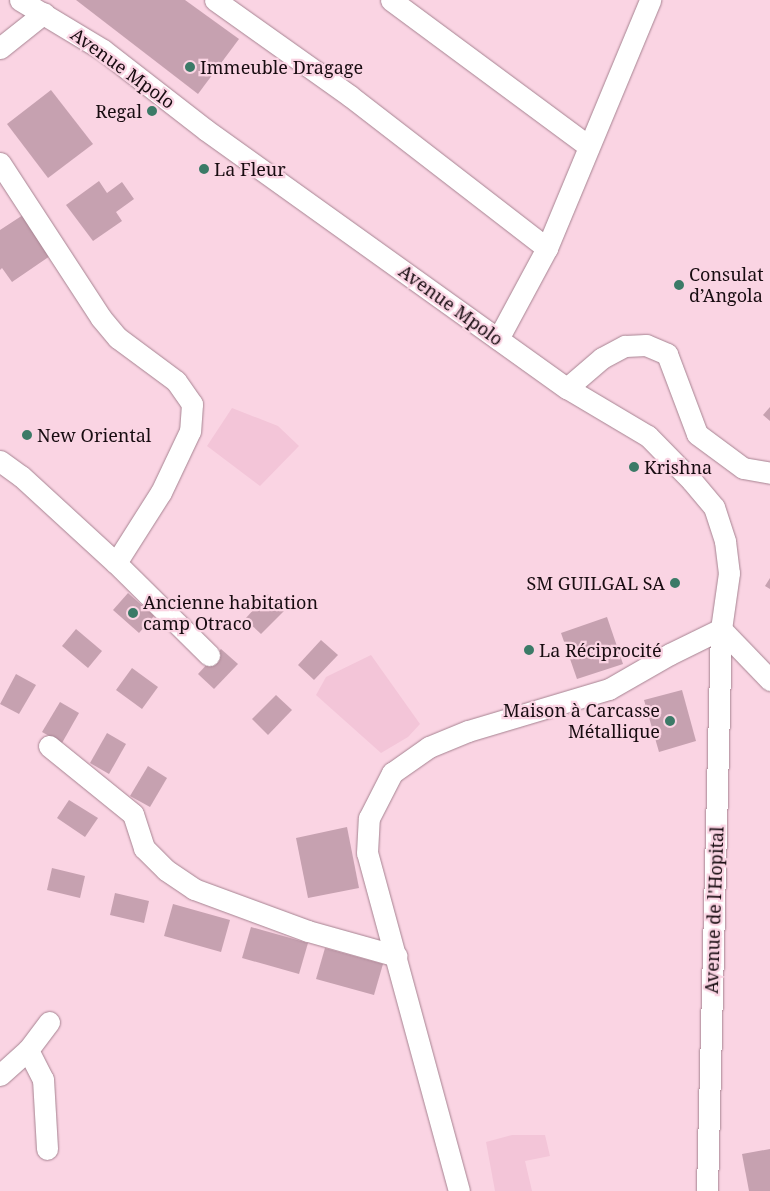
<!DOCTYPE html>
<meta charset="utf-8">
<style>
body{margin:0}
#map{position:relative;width:770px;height:1191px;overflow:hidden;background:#fad4e3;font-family:"Noto Serif",serif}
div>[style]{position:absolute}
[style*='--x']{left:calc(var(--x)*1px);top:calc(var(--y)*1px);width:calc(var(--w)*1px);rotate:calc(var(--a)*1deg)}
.built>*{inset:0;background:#f3c5d8}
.building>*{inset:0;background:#c6a1b0}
.roads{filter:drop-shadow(0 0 1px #a68391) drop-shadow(0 0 1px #a68391)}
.street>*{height:21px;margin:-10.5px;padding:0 10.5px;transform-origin:10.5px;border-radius:10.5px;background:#fff}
.dots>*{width:14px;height:14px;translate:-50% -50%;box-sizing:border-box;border:2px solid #fad4e3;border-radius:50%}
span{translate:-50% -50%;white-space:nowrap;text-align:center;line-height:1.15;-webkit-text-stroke:4.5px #fad4e3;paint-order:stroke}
.poi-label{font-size:18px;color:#180c11}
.left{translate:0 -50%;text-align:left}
.right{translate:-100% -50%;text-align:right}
.street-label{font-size:18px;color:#180c11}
</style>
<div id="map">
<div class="built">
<div style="clip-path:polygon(232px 408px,278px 426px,299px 446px,260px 486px,207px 446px)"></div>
<div style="clip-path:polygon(371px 655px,420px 724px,408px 737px,381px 753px,316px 695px,326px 677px)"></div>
<div style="clip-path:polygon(512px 1135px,545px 1135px,550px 1156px,525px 1161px,532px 1191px,495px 1191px,486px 1142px)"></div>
</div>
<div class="building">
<div style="clip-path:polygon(76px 0,185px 0,239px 39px,198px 94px)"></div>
<div style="clip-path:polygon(51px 90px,93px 144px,48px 178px,7px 124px)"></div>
<div style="clip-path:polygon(99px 181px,107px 193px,122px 182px,134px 199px,116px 212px,122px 221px,93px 241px,66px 205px)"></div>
<div style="clip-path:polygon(23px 215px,50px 256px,12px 282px,2px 268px,0 270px,0 230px)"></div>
<div style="clip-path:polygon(770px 407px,770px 421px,763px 415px)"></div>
<div style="clip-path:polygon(770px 578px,770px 589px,765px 586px)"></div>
<div style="clip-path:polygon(128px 593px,154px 616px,139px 633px,113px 610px)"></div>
<div style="clip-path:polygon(268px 594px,285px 610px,261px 634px,245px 619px)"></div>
<div style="clip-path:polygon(607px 617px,623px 664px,577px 679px,561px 633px)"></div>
<div style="clip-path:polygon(76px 629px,102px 651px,88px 668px,62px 646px)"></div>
<div style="clip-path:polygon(321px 640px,338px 655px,314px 680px,298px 665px)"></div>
<div style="clip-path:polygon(221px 649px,238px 664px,214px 689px,198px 674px)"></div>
<div style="clip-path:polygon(132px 668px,158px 687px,142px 709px,116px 690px)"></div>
<div style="clip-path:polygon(16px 674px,36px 685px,19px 714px,0 704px)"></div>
<div style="clip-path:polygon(682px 690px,696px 741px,659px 752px,644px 700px)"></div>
<div style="clip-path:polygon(276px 695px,292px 710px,268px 735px,252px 719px)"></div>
<div style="clip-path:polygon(60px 702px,79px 713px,62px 743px,42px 732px)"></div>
<div style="clip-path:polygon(107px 733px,126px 744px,109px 774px,90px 763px)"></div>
<div style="clip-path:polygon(148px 766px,167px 778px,150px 807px,130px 796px)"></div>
<div style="clip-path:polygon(69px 800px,98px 818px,85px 837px,57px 818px)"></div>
<div style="clip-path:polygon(347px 827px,359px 888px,308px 898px,296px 838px)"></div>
<div style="clip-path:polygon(52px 868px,85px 876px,80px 898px,47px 890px)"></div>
<div style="clip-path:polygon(115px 893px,149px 901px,144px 923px,110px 915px)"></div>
<div style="clip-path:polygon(173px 904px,230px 920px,221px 952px,164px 936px)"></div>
<div style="clip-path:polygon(251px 927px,308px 943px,299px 974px,242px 958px)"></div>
<div style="clip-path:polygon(325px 948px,383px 964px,374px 995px,316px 979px)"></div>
<div style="clip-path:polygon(770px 1149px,770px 1191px,749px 1191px,742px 1154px)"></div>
</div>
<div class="roads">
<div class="street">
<div style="--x:20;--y:0;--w:97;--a:31.1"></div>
<div style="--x:103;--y:50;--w:130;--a:37.8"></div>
<div style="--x:206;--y:130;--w:444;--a:35.6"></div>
<div style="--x:567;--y:388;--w:94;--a:30.7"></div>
<div style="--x:648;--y:436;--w:63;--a:45.6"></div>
<div style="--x:692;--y:481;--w:34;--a:50"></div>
<div style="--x:714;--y:507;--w:36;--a:72"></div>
<div style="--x:725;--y:541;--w:32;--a:83"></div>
<div style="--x:729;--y:573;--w:57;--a:98.1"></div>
<div style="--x:721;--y:629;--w:71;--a:46.1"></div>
<div style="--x:215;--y:0;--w:166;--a:35.4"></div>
<div style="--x:350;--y:96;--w:249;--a:37.7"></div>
<div style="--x:391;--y:0;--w:245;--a:36.5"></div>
<div style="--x:0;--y:48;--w:56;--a:-38.5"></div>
<div style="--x:0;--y:163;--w:185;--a:56.9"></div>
<div style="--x:101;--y:318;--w:26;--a:50"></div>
<div style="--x:118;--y:338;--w:72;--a:36.6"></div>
<div style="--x:176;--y:381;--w:28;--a:55"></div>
<div style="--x:192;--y:404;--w:27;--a:94"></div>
<div style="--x:190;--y:431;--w:68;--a:115.4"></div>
<div style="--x:161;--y:492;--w:84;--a:122.4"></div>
<div style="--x:498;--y:339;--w:103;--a:-61.7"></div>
<div style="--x:547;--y:248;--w:269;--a:-67.4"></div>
<div style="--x:567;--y:388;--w:46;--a:-40.6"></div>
<div style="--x:602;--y:358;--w:26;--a:-28"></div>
<div style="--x:625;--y:346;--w:21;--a:-3"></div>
<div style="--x:646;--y:345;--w:23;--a:23"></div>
<div style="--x:667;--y:354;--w:85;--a:69.4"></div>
<div style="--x:697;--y:434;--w:57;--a:36.5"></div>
<div style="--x:743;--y:468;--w:27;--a:10"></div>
<div style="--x:0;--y:461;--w:26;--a:36"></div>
<div style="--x:21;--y:476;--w:129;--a:42.5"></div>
<div style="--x:116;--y:563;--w:131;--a:44.7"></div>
<div style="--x:49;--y:746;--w:108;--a:39"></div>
<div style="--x:133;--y:814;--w:36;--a:72"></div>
<div style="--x:144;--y:848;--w:31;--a:45"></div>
<div style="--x:166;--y:870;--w:34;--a:34"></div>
<div style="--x:194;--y:889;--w:121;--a:20.2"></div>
<div style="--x:308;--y:931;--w:92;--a:15.7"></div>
<div style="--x:28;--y:1050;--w:33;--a:63"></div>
<div style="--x:43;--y:1079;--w:70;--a:86.7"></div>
<div style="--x:0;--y:1075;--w:38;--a:-42"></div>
<div style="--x:28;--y:1050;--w:35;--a:-53"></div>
<div style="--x:459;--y:1191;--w:350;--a:-105.2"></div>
<div style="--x:367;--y:853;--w:35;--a:-87"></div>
<div style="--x:369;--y:818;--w:51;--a:-62.9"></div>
<div style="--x:392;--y:773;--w:45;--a:-35.1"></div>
<div style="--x:429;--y:747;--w:42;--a:-22.3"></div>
<div style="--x:468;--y:731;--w:147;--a:-16.6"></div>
<div style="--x:609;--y:689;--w:70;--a:-29.8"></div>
<div style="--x:670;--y:654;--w:57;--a:-26.1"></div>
<div style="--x:721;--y:629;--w:562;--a:91.43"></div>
</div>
</div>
<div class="dots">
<div style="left:190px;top:67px;background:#3b7a67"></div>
<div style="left:152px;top:111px;background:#3b7a67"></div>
<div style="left:204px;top:169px;background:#3b7a67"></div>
<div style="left:679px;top:285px;background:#3b7a67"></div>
<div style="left:27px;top:435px;background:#3b7a67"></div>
<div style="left:634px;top:467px;background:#3b7a67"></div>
<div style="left:675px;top:583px;background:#3b7a67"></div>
<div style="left:133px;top:613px;background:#3b7a67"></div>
<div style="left:529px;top:650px;background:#3b7a67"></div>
<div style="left:670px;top:721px;background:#3b7a67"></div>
</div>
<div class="poi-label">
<span class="left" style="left:200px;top:67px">Immeuble Dragage</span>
<span class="right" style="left:142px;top:111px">Regal</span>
<span class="left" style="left:214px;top:169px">La Fleur</span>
<span class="left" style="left:689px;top:285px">Consulat<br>d’Angola</span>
<span class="left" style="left:37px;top:435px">New Oriental</span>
<span class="left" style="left:644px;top:467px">Krishna</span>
<span class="right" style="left:665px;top:583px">SM GUILGAL SA</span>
<span class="left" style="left:143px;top:613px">Ancienne habitation<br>camp Otraco</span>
<span class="left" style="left:539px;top:650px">La Réciprocité</span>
<span class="right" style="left:660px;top:721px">Maison à Carcasse<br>Métallique</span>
</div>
<div class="street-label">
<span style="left:123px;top:68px;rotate:36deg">Avenue Mpolo</span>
<span style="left:451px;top:305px;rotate:36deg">Avenue Mpolo</span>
<span style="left:714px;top:910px;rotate:-88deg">Avenue de l'Hopital</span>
</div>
</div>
